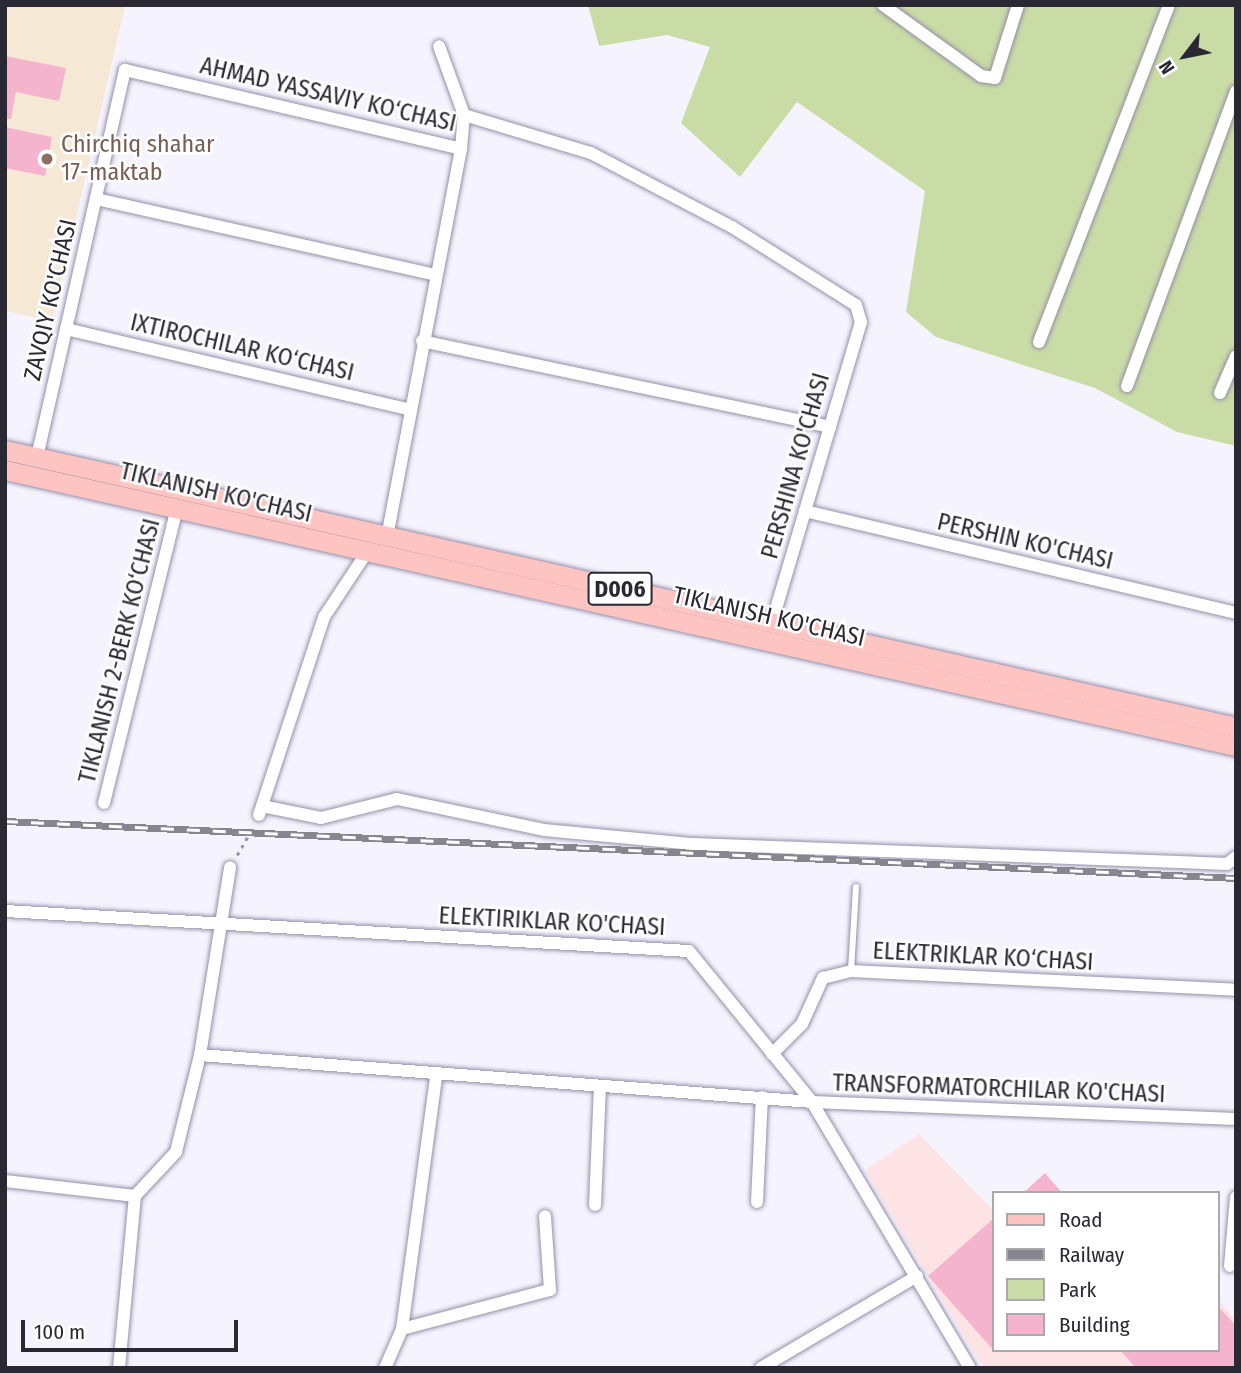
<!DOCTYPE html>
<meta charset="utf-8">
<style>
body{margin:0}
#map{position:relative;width:1241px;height:1373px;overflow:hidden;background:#f5f3fe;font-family:"Fira Sans Condensed",sans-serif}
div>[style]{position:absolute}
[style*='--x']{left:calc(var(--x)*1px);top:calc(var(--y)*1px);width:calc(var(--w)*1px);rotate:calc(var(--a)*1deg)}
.industrial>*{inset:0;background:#fee3e4}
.education>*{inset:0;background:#f5e9d5}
.green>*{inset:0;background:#cadca6}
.building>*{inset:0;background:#f5b4cd}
.path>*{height:2.5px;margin-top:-1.25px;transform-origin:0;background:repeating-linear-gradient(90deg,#9896a1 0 3.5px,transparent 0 8.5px)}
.roads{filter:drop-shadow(0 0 2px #968fa8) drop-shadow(0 0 2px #968fa8)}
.lane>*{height:6px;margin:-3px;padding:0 3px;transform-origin:3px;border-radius:3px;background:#fff}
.street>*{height:12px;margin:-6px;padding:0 6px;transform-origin:6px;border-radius:6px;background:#fff}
.primary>*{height:19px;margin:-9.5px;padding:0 9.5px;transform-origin:9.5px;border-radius:9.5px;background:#fdc4c1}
.rail>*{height:7px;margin-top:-3.5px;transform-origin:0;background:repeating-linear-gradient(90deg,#fff 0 13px,#878590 0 26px);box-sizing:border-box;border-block:2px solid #878590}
.dots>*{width:19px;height:19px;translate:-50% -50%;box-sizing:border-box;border:4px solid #fff;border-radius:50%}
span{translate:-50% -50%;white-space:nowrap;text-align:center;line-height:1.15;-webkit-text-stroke:5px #fff;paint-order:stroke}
.shield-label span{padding:2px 5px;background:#fff;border:2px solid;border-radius:5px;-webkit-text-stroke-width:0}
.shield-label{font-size:23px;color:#2a2832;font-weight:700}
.street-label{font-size:24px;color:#2a2832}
.education-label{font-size:24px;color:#785e54}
.left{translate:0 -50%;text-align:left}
.frame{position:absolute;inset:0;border:7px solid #2a2832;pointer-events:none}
.legend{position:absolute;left:992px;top:1191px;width:228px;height:161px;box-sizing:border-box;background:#fff;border:2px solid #aaa9ad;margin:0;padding:9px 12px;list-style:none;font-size:21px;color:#2a2832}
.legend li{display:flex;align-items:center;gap:14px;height:35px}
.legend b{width:35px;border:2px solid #aaa9ad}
.north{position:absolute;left:1150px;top:21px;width:70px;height:70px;-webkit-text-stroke:5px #fff;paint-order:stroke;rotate:238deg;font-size:19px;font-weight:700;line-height:28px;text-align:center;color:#2a2832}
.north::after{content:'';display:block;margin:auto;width:24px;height:32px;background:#2a2832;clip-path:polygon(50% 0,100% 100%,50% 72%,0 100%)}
.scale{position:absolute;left:21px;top:1320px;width:217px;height:32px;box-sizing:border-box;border:4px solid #2a2832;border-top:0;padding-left:9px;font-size:21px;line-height:24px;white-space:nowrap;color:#2a2832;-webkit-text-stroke:5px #fff;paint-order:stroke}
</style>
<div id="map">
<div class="industrial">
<div style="clip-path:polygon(919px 1134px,994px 1211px,994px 1350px,1218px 1350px,1218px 1300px,1236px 1320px,1236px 1368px,983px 1368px,865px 1170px)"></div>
</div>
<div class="education">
<div style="clip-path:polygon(5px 5px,125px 6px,52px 321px,5px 311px)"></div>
</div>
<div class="green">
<div style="clip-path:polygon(588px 5px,1236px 5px,1236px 446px,1177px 432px,1095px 388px,936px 337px,906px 312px,925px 191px,797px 102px,740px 177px,681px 123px,710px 47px,667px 35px,599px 46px)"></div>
</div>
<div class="building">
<div style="clip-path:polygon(5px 56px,66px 68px,59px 101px,16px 92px,11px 119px,5px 119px)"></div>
<div style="clip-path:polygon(5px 127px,52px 137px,45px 176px,5px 168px)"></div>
<div style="clip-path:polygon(1045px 1173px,1062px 1193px,1023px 1193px)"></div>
<div style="clip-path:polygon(994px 1218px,994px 1351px,928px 1276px)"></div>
<div style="clip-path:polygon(1218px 1306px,1236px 1326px,1236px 1368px,1136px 1368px,1120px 1350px,1218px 1350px)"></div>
</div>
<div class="path">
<div style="--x:237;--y:855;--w:32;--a:-60"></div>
</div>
<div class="roads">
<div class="lane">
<div style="--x:851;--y:971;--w:84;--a:-86.6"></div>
</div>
<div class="street">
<div style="--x:883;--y:5;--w:121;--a:35.9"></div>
<div style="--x:981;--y:76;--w:14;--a:8"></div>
<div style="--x:995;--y:78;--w:77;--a:-72.5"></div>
<div style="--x:464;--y:115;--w:133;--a:16.7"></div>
<div style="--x:591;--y:153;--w:159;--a:27.7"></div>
<div style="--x:732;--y:227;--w:146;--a:32.2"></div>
<div style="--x:856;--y:305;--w:18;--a:74"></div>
<div style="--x:861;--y:322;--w:314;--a:106.5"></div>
<div style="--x:96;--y:199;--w:347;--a:12.6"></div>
<div style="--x:66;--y:329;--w:351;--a:13.2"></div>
<div style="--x:422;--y:341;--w:417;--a:11.9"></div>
<div style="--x:1039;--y:342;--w:361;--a:-68.9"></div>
<div style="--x:1127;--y:386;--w:314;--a:-69.7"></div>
<div style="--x:1220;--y:393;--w:40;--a:-66.6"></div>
<div style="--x:37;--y:457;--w:397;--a:-77.2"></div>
<div style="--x:125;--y:70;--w:345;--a:13.2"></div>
<div style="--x:805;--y:511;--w:443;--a:13.3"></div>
<div style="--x:387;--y:537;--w:395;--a:-79.2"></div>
<div style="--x:461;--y:149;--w:34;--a:-85"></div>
<div style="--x:464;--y:115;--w:73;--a:-109.9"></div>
<div style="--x:104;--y:803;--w:303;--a:-76.1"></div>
<div style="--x:262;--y:806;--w:60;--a:11.5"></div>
<div style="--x:321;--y:818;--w:78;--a:-14"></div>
<div style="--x:397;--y:799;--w:150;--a:11.9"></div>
<div style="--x:544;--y:830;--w:150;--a:5.4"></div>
<div style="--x:693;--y:844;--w:534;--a:2.14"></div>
<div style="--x:1227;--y:864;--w:11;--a:-38"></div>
<div style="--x:259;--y:815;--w:208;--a:-71.8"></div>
<div style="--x:324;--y:617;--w:78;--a:-56.5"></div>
<div style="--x:5;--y:911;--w:685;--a:3.35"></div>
<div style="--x:689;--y:951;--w:195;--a:50.8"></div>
<div style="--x:812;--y:1102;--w:309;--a:59.3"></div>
<div style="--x:772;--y:1054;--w:42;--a:-45"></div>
<div style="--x:802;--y:1024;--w:51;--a:-65.5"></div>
<div style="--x:823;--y:978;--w:29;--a:-14"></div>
<div style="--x:851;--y:971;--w:385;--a:2.8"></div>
<div style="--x:200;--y:1055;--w:614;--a:4.39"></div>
<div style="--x:812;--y:1102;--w:424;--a:2.3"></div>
<div style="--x:5;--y:1181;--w:131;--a:6.6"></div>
<div style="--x:135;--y:1196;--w:60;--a:-47"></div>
<div style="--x:176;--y:1152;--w:100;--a:-76.1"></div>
<div style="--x:200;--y:1055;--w:190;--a:-80.9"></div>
<div style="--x:757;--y:1202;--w:105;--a:-87.3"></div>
<div style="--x:595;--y:1205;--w:117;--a:-87.6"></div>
<div style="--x:1230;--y:1266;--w:69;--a:-85"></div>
<div style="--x:402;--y:1329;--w:153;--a:-14.8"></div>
<div style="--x:550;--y:1290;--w:74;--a:-93.9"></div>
<div style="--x:119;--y:1368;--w:173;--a:-84.7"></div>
<div style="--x:385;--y:1368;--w:43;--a:-66.4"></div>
<div style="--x:402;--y:1329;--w:253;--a:-82.3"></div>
<div style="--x:761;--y:1368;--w:181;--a:-30.5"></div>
</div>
<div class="primary">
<div style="--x:5;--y:450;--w:1262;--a:12.68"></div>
<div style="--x:5;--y:470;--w:1262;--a:12.64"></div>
</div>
</div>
<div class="rail">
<div style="--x:5;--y:821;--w:1232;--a:2.65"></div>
</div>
<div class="dots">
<div style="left:47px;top:159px;background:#8d6e63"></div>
</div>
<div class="shield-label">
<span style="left:620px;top:589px">D006</span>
</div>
<div class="street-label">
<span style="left:328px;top:95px;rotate:13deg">AHMAD YASSAVIY KO‘CHASI</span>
<span style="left:51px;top:300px;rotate:-77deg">ZAVQIY KO'CHASI</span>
<span style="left:242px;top:348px;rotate:13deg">IXTIROCHILAR KO‘CHASI</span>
<span style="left:796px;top:466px;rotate:-74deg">PERSHINA KO'CHASI</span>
<span style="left:216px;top:493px;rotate:13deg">TIKLANISH KO'CHASI</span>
<span style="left:1025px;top:542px;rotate:13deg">PERSHIN KO'CHASI</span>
<span style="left:769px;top:617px;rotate:13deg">TIKLANISH KO'CHASI</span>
<span style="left:120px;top:651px;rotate:-76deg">TIKLANISH 2-BERK KO‘CHASI</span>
<span style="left:552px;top:922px;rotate:3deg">ELEKTIRIKLAR KO'CHASI</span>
<span style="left:983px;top:957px;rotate:3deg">ELEKTRIKLAR KO‘CHASI</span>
<span style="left:999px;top:1089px;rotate:2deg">TRANSFORMATORCHILAR KO'CHASI</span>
</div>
<div class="education-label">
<span class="left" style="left:61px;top:159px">Chirchiq shahar<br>17-maktab</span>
</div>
<div class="frame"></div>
<ul class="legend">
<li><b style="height:9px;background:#fdc4c1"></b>Road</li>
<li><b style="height:9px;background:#878590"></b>Railway</li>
<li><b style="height:19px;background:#cadca6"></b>Park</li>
<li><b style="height:19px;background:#f5b4cd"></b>Building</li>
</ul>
<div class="north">N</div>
<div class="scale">100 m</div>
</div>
